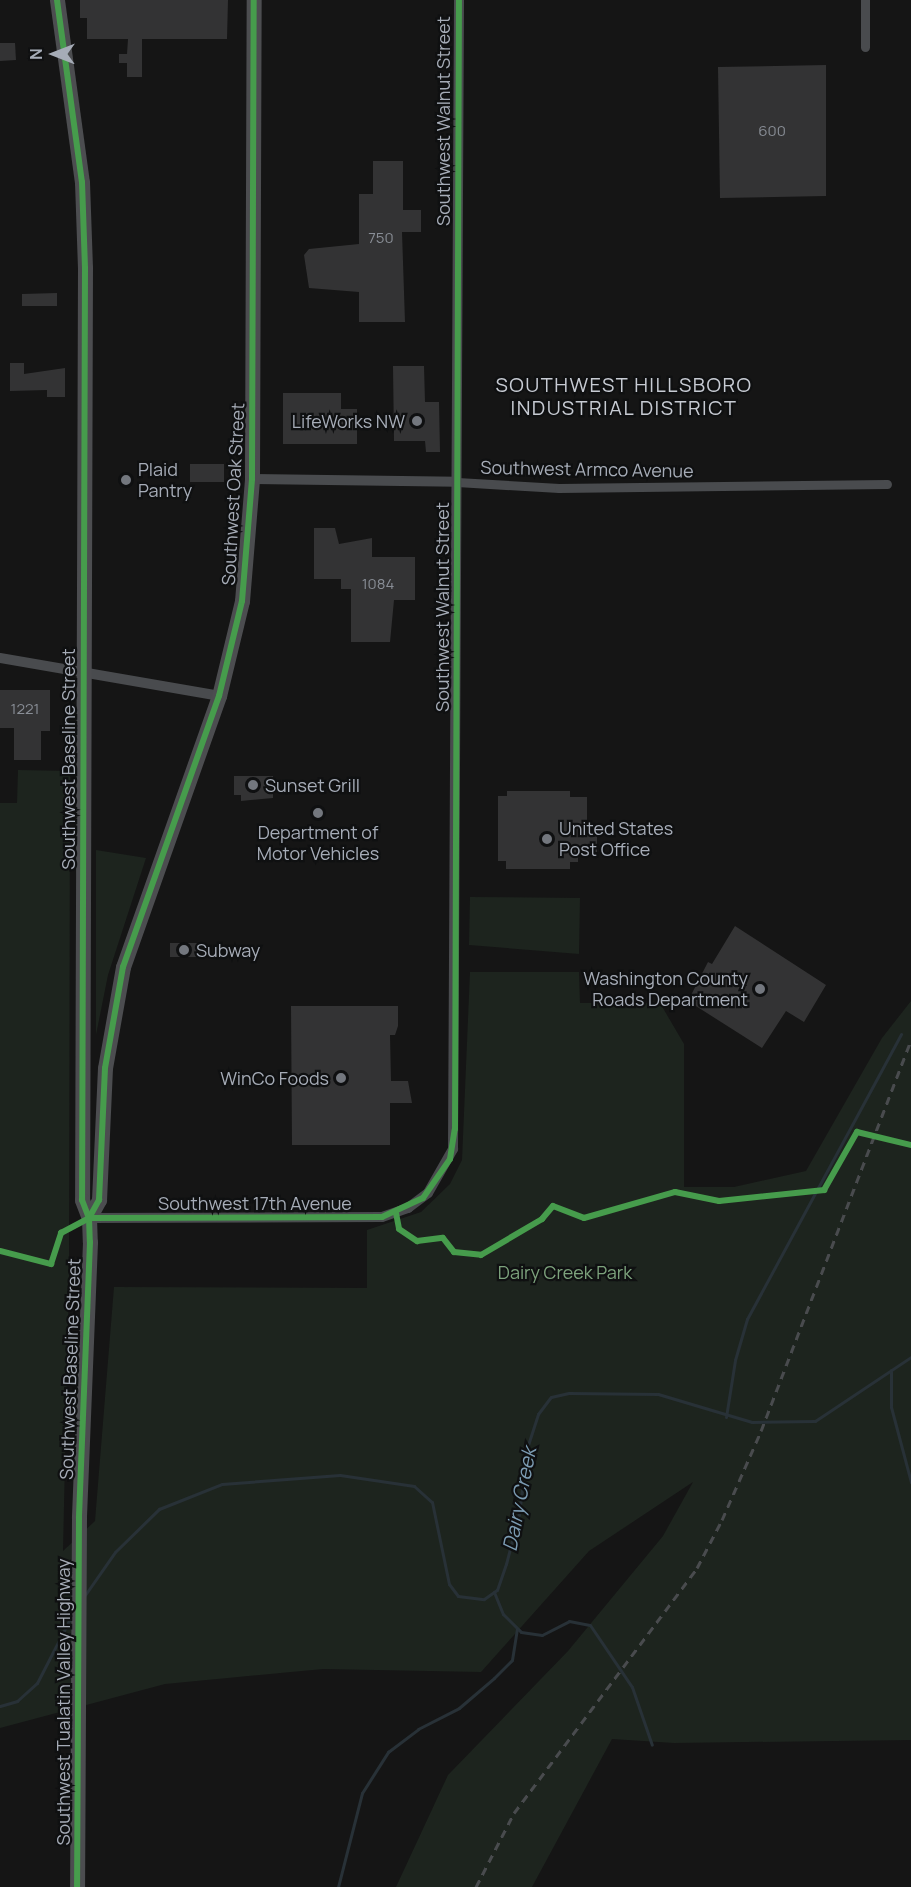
<!DOCTYPE html>
<style>
body{margin:0}
#map{position:relative;width:911px;height:1887px;overflow:hidden;background:#151515;font-family:Manrope,sans-serif}
div>[style]{position:absolute}
[style*='--x']{left:calc(var(--x)*1px);top:calc(var(--y)*1px);width:calc(var(--w)*1px);rotate:calc(var(--a)*1deg)}
.green>*{inset:0;background:#1d241e}
.stream>*{height:3px;margin:-1.5px;padding:0 1.5px;transform-origin:1.5px;border-radius:1.5px;background:#283137}
.building>*{inset:0;background:#333334}
.minor>*{height:9px;margin:-4.5px;padding:0 4.5px;transform-origin:4.5px;border-radius:4.5px;background:#494b4e}
.tertiary>*{height:10px;margin:-5px;padding:0 5px;transform-origin:5px;border-radius:5px;background:#494b4e}
.trunk>*{height:15px;margin:-7.5px;padding:0 7.5px;transform-origin:7.5px;border-radius:7.5px;background:#4c4d50}
.rail>*{height:3px;margin-top:-1.5px;transform-origin:0;background:repeating-linear-gradient(90deg,#494b4e 0 8px,transparent 0 14px)}
.cycleway>*{height:6px;margin:-3px;padding:0 3px;transform-origin:3px;border-radius:3px;background:#469c4c}
.dots>*{width:16px;height:16px;translate:-50% -50%;box-sizing:border-box;border:3px solid #0f1011;border-radius:50%}
span{translate:-50% -50%;white-space:nowrap;text-align:center;line-height:1.15;-webkit-text-stroke:4.5px #0f1011;paint-order:stroke}
.number-label{font-size:15px;color:#898e96}
.number-label span{-webkit-text-stroke-width:0}
.street-label{font-size:18px;color:#a6acb7}
.poi-label{font-size:18px;color:#a6acb7}
.right{translate:-100% -50%;text-align:right}
.left{translate:0 -50%;text-align:left}
.park-label{font-size:18px;color:#7ca27c}
.neighbourhood-label{font-size:20px;color:#c7cbd3;letter-spacing:1.5px}
.water-label{font-size:20px;color:#7c9cb3;font-style:italic}
.north{position:absolute;left:24px;top:24px;width:60px;height:60px;-webkit-text-stroke:4px #0f1011;paint-order:stroke;rotate:270deg;font-size:16px;font-weight:700;line-height:24px;text-align:center;color:#a6acb7}
.north::after{content:'';display:block;margin:auto;width:21px;height:27px;background:#a6acb7;clip-path:polygon(50% 0,100% 100%,50% 72%,0 100%)}
</style>
<div id="map">
<div class="green">
<div style="clip-path:polygon(18px 770px,70px 771px,69px 1279px,63px 1551px,95px 1521px,114px 1287px,367px 1288px,367px 1230px,421px 1212px,450px 1184px,462px 1160px,470px 972px,579px 972px,580px 1003px,660px 1003px,684px 1044px,684px 1187px,734px 1187px,806px 1171px,882px 1038px,911px 1001px,911px 1740px,674px 1743px,612px 1739px,532px 1887px,396px 1887px,448px 1775px,568px 1651px,663px 1536px,693px 1482px,589px 1551px,481px 1672px,323px 1669px,165px 1684px,0 1728px,0 803px,17px 803px)"></div>
<div style="clip-path:polygon(96px 850px,146px 858px,108px 975px,96px 1035px)"></div>
<div style="clip-path:polygon(470px 897px,580px 898px,579px 954px,469px 945px)"></div>
</div>
<div class="stream">
<div style="--x:891;--y:1370;--w:37;--a:90"></div>
<div style="--x:891;--y:1407;--w:78;--a:75.1"></div>
<div style="--x:726;--y:1417;--w:58;--a:-81"></div>
<div style="--x:735;--y:1360;--w:43;--a:-73.7"></div>
<div style="--x:747;--y:1319;--w:324;--a:-61.6"></div>
<div style="--x:494;--y:1592;--w:24;--a:68"></div>
<div style="--x:503;--y:1614;--w:25;--a:45"></div>
<div style="--x:521;--y:1632;--w:21;--a:8"></div>
<div style="--x:542;--y:1635;--w:30;--a:-27"></div>
<div style="--x:569;--y:1621;--w:21;--a:11"></div>
<div style="--x:590;--y:1625;--w:75;--a:55.9"></div>
<div style="--x:632;--y:1687;--w:61;--a:71"></div>
<div style="--x:85;--y:1595;--w:52;--a:-55.1"></div>
<div style="--x:115;--y:1552;--w:62;--a:-44.3"></div>
<div style="--x:159;--y:1509;--w:68;--a:-21.6"></div>
<div style="--x:222;--y:1484;--w:118;--a:-4.4"></div>
<div style="--x:340;--y:1475;--w:75;--a:8.5"></div>
<div style="--x:414;--y:1486;--w:24;--a:42"></div>
<div style="--x:432;--y:1502;--w:84;--a:78.3"></div>
<div style="--x:449;--y:1584;--w:15;--a:53"></div>
<div style="--x:458;--y:1596;--w:26;--a:7"></div>
<div style="--x:484;--y:1599;--w:16;--a:-35"></div>
<div style="--x:497;--y:1590;--w:28;--a:-71"></div>
<div style="--x:506;--y:1564;--w:52;--a:-75.4"></div>
<div style="--x:519;--y:1514;--w:66;--a:-83.1"></div>
<div style="--x:527;--y:1448;--w:36;--a:-72"></div>
<div style="--x:538;--y:1414;--w:21;--a:-53"></div>
<div style="--x:551;--y:1397;--w:18;--a:-13"></div>
<div style="--x:569;--y:1393;--w:89;--a:0.6"></div>
<div style="--x:658;--y:1394;--w:98;--a:16.6"></div>
<div style="--x:752;--y:1422;--w:63;--a:-0.9"></div>
<div style="--x:815;--y:1421;--w:115;--a:-33.7"></div>
<div style="--x:0;--y:1706;--w:18;--a:-16"></div>
<div style="--x:17;--y:1701;--w:27;--a:-42"></div>
<div style="--x:37;--y:1683;--w:76;--a:-62.8"></div>
<div style="--x:338;--y:1887;--w:97;--a:-75.7"></div>
<div style="--x:362;--y:1793;--w:49;--a:-57.6"></div>
<div style="--x:388;--y:1752;--w:38;--a:-37"></div>
<div style="--x:418;--y:1729;--w:46;--a:-27.1"></div>
<div style="--x:459;--y:1708;--w:46;--a:-40.6"></div>
<div style="--x:494;--y:1678;--w:25;--a:-45"></div>
<div style="--x:512;--y:1660;--w:32;--a:-81"></div>
</div>
<div class="building">
<div style="clip-path:polygon(80px 0,228px 0,227px 39px,142px 39px,142px 77px,127px 77px,127px 63px,119px 63px,119px 54px,127px 54px,128px 39px,87px 39px,87px 18px,80px 18px)"></div>
<div style="clip-path:polygon(0 43px,15px 43px,16px 60px,0 61px)"></div>
<div style="clip-path:polygon(826px 65px,826px 196px,720px 198px,718px 67px)"></div>
<div style="clip-path:polygon(373px 161px,403px 161px,403px 210px,421px 210px,421px 232px,402px 232px,405px 322px,359px 322px,359px 292px,309px 288px,304px 255px,309px 249px,359px 244px,359px 194px,373px 194px)"></div>
<div style="clip-path:polygon(57px 293px,57px 306px,22px 306px,22px 294px)"></div>
<div style="clip-path:polygon(10px 363px,24px 363px,24px 374px,65px 368px,65px 397px,47px 397px,47px 390px,10px 391px)"></div>
<div style="clip-path:polygon(393px 366px,424px 366px,425px 402px,439px 402px,440px 452px,426px 452px,425px 441px,394px 441px)"></div>
<div style="clip-path:polygon(283px 393px,341px 393px,341px 409px,357px 409px,357px 444px,283px 444px)"></div>
<div style="clip-path:polygon(190px 464px,224px 464px,224px 482px,190px 482px)"></div>
<div style="clip-path:polygon(314px 528px,335px 528px,339px 544px,372px 538px,372px 557px,415px 557px,415px 600px,394px 600px,390px 642px,351px 642px,351px 589px,341px 589px,341px 579px,314px 579px)"></div>
<div style="clip-path:polygon(0 690px,50px 690px,50px 731px,41px 731px,41px 760px,14px 760px,14px 728px,0 728px)"></div>
<div style="clip-path:polygon(234px 776px,273px 776px,273px 798px,241px 801px,241px 795px,234px 795px)"></div>
<div style="clip-path:polygon(507px 791px,570px 791px,570px 797px,587px 797px,587px 826px,597px 826px,597px 852px,578px 852px,578px 862px,570px 862px,570px 869px,506px 869px,506px 861px,498px 861px,498px 796px,507px 796px)"></div>
<div style="clip-path:polygon(735px 926px,826px 985px,804px 1022px,786px 1011px,762px 1048px,688px 1001px,708px 962px,712px 964px)"></div>
<div style="clip-path:polygon(170px 943px,197px 943px,197px 957px,170px 957px)"></div>
<div style="clip-path:polygon(291px 1006px,398px 1006px,398px 1026px,395px 1035px,390px 1035px,391px 1081px,408px 1081px,412px 1103px,390px 1103px,390px 1145px,292px 1145px)"></div>
</div>
<div class="minor">
<div style="--x:865;--y:47;--w:47;--a:-90"></div>
<div style="--x:457;--y:482;--w:102;--a:3.4"></div>
<div style="--x:559;--y:488;--w:328;--a:-0.7"></div>
</div>
<div class="tertiary">
<div style="--x:252;--y:479;--w:205;--a:0.8"></div>
<div style="--x:0;--y:658;--w:222;--a:9.8"></div>
<div style="--x:89;--y:1218;--w:293;--a:-0.2"></div>
<div style="--x:382;--y:1217;--w:28;--a:-19"></div>
<div style="--x:408;--y:1208;--w:25;--a:-37"></div>
<div style="--x:428;--y:1193;--w:51;--a:-60.4"></div>
<div style="--x:453;--y:1149;--w:1149;--a:-89.7"></div>
</div>
<div class="trunk">
<div style="--x:57;--y:0;--w:184;--a:82.2"></div>
<div style="--x:82;--y:182;--w:86;--a:88"></div>
<div style="--x:85;--y:268;--w:932;--a:90.18"></div>
<div style="--x:82;--y:1200;--w:19;--a:69"></div>
<div style="--x:89;--y:1218;--w:24;--a:88"></div>
<div style="--x:90;--y:1242;--w:276;--a:92.3"></div>
<div style="--x:79;--y:1518;--w:369;--a:90.3"></div>
<div style="--x:89;--y:1218;--w:21;--a:-61"></div>
<div style="--x:99;--y:1200;--w:132;--a:-87.4"></div>
<div style="--x:105;--y:1068;--w:103;--a:-79.9"></div>
<div style="--x:123;--y:967;--w:288;--a:-70.5"></div>
<div style="--x:219;--y:696;--w:98;--a:-76.4"></div>
<div style="--x:242;--y:601;--w:122;--a:-85.3"></div>
<div style="--x:252;--y:479;--w:479;--a:-89.8"></div>
</div>
<div class="rail">
<div style="--x:476;--y:1887;--w:83;--a:-62.8"></div>
<div style="--x:514;--y:1813;--w:306;--a:-53.2"></div>
<div style="--x:697;--y:1568;--w:54;--a:-62.5"></div>
<div style="--x:722;--y:1520;--w:97;--a:-66.3"></div>
<div style="--x:761;--y:1431;--w:419;--a:-69"></div>
</div>
<div class="cycleway">
<div style="--x:57;--y:0;--w:184;--a:82.2"></div>
<div style="--x:82;--y:182;--w:86;--a:88"></div>
<div style="--x:85;--y:268;--w:932;--a:90.18"></div>
<div style="--x:82;--y:1200;--w:19;--a:69"></div>
<div style="--x:89;--y:1218;--w:24;--a:88"></div>
<div style="--x:90;--y:1242;--w:276;--a:92.3"></div>
<div style="--x:79;--y:1518;--w:369;--a:90.3"></div>
<div style="--x:396;--y:1213;--w:16;--a:79"></div>
<div style="--x:399;--y:1229;--w:22;--a:34"></div>
<div style="--x:417;--y:1241;--w:26;--a:-7"></div>
<div style="--x:443;--y:1238;--w:18;--a:52"></div>
<div style="--x:454;--y:1252;--w:27;--a:6"></div>
<div style="--x:481;--y:1255;--w:71;--a:-30.5"></div>
<div style="--x:542;--y:1219;--w:17;--a:-50"></div>
<div style="--x:553;--y:1206;--w:33;--a:21"></div>
<div style="--x:584;--y:1218;--w:95;--a:-15.9"></div>
<div style="--x:675;--y:1192;--w:45;--a:11.6"></div>
<div style="--x:719;--y:1201;--w:106;--a:-6"></div>
<div style="--x:824;--y:1190;--w:67;--a:-60.4"></div>
<div style="--x:857;--y:1132;--w:56;--a:13.5"></div>
<div style="--x:89;--y:1218;--w:21;--a:-61"></div>
<div style="--x:99;--y:1200;--w:132;--a:-87.4"></div>
<div style="--x:105;--y:1068;--w:103;--a:-79.9"></div>
<div style="--x:123;--y:967;--w:288;--a:-70.5"></div>
<div style="--x:219;--y:696;--w:98;--a:-76.4"></div>
<div style="--x:242;--y:601;--w:122;--a:-85.3"></div>
<div style="--x:252;--y:479;--w:479;--a:-89.8"></div>
<div style="--x:0;--y:1251;--w:53;--a:14.3"></div>
<div style="--x:51;--y:1264;--w:33;--a:-72"></div>
<div style="--x:61;--y:1233;--w:32;--a:-28"></div>
<div style="--x:89;--y:1218;--w:293;--a:-0.2"></div>
<div style="--x:382;--y:1217;--w:45;--a:-24.9"></div>
<div style="--x:423;--y:1198;--w:47;--a:-55.3"></div>
<div style="--x:450;--y:1159;--w:30;--a:-81"></div>
<div style="--x:455;--y:1129;--w:1129;--a:-89.8"></div>
</div>
<div class="dots">
<div style="left:417px;top:421px;background:#73777e"></div>
<div style="left:126px;top:480px;background:#73777e"></div>
<div style="left:253px;top:785px;background:#73777e"></div>
<div style="left:318px;top:813px;background:#73777e"></div>
<div style="left:547px;top:839px;background:#73777e"></div>
<div style="left:184px;top:950px;background:#73777e"></div>
<div style="left:760px;top:989px;background:#73777e"></div>
<div style="left:341px;top:1078px;background:#73777e"></div>
</div>
<div class="number-label">
<span style="left:772px;top:131px">600</span>
<span style="left:381px;top:238px">750</span>
<span style="left:378px;top:584px">1084</span>
<span style="left:25px;top:709px">1221</span>
</div>
<div class="street-label">
<span style="left:443px;top:121px;rotate:-90deg">Southwest Walnut Street</span>
<span style="left:587px;top:469px;rotate:1deg">Southwest Armco Avenue</span>
<span style="left:233px;top:494px;rotate:-87deg">Southwest Oak Street</span>
<span style="left:442px;top:607px;rotate:-90deg">Southwest Walnut Street</span>
<span style="left:68px;top:759px;rotate:-90deg">Southwest Baseline Street</span>
<span style="left:255px;top:1203px">Southwest 17th Avenue</span>
<span style="left:70px;top:1369px;rotate:-88deg">Southwest Baseline Street</span>
<span style="left:63px;top:1702px;rotate:-90deg">Southwest Tualatin Valley Highway</span>
</div>
<div class="poi-label">
<span class="right" style="left:405px;top:421px">LifeWorks NW</span>
<span class="left" style="left:138px;top:480px">Plaid<br>Pantry</span>
<span class="left" style="left:265px;top:785px">Sunset Grill</span>
<span class="left" style="left:559px;top:839px">United States<br>Post Office</span>
<span style="left:318px;top:843px">Department of<br>Motor Vehicles</span>
<span class="left" style="left:196px;top:950px">Subway</span>
<span class="right" style="left:748px;top:989px">Washington County<br>Roads Department</span>
<span class="right" style="left:329px;top:1078px">WinCo Foods</span>
</div>
<div class="park-label">
<span style="left:565px;top:1272px">Dairy Creek Park</span>
</div>
<div class="neighbourhood-label">
<span style="left:624px;top:396px">SOUTHWEST HILLSBORO<br>INDUSTRIAL DISTRICT</span>
</div>
<div class="water-label">
<span style="left:519px;top:1499px;rotate:-79deg">Dairy Creek</span>
</div>
<div class="north">N</div>
</div>
